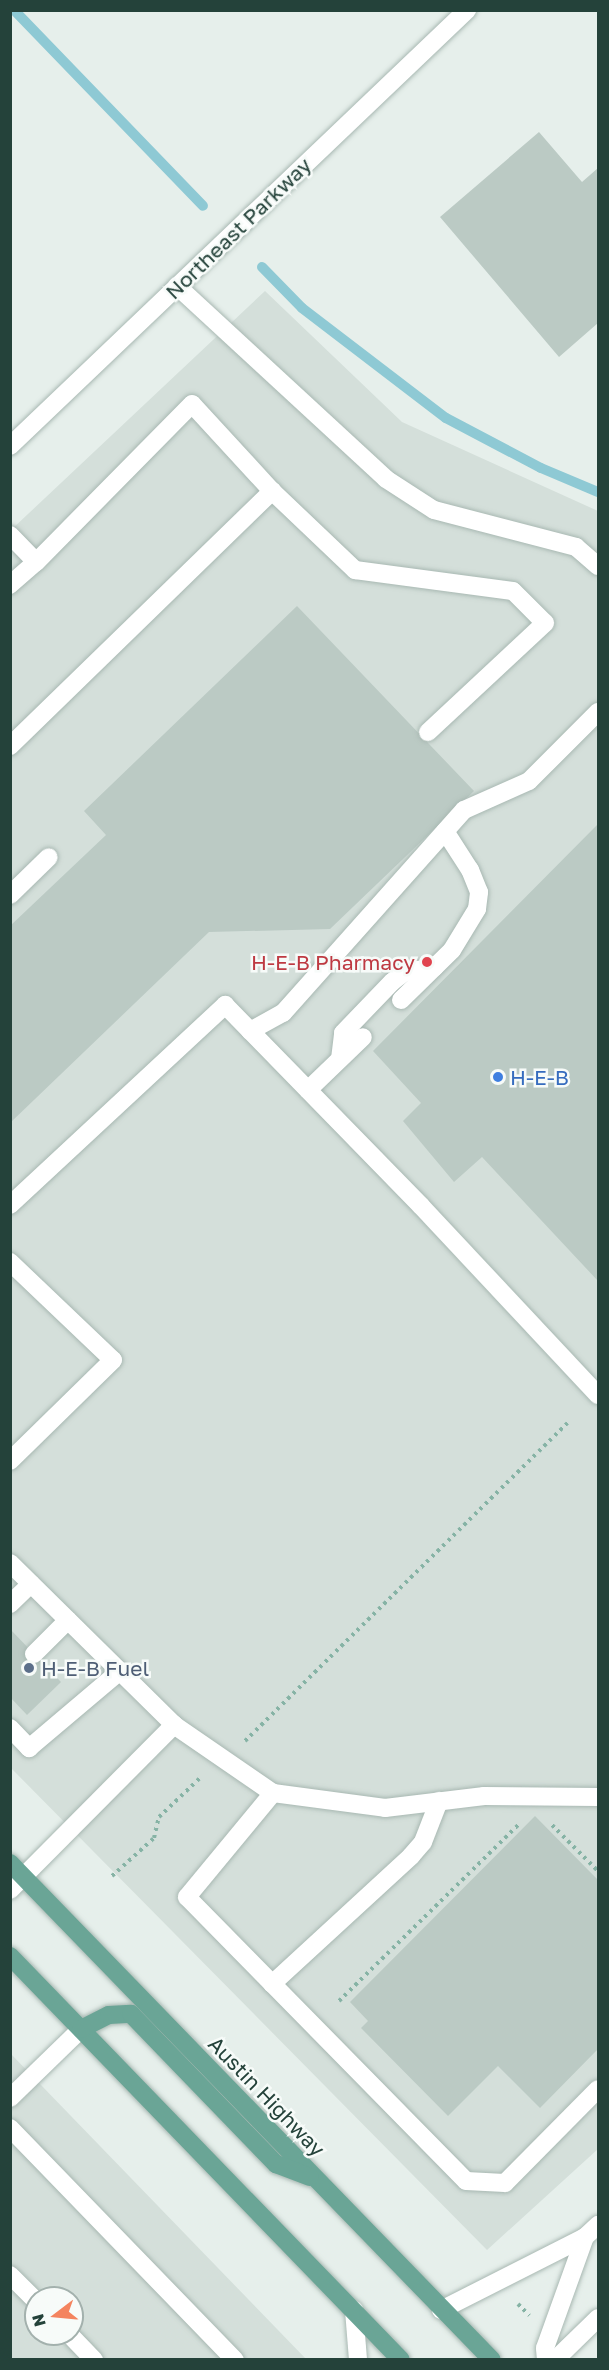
<!DOCTYPE html>
<style>
body{margin:0}
#map{position:relative;width:609px;height:2370px;overflow:hidden;background:#e6efeb;font-family:"Golos Text",sans-serif}
div>[style]{position:absolute}
[style*='--x']{left:calc(var(--x)*1px);top:calc(var(--y)*1px);width:calc(var(--w)*1px);rotate:calc(var(--a)*1deg)}
.built>*{inset:0;background:#d4dfda}
.stream>*{height:10px;margin:-5px;padding:0 5px;transform-origin:5px;border-radius:5px;background:#8ec9d4}
.building>*{inset:0;background:#bbcac4}
.path>*{height:4px;margin-top:-2px;transform-origin:0;background:repeating-linear-gradient(90deg,#86b3a5 0 3px,transparent 0 7.5px)}
.roads{filter:drop-shadow(0 0 2px #a8b8b2) drop-shadow(0 0 2px #a8b8b2)}
.lane>*{height:18px;margin:-9px;padding:0 9px;transform-origin:9px;border-radius:9px;background:#fff}
.street>*{height:18px;margin:-9px;padding:0 9px;transform-origin:9px;border-radius:9px;background:#fff}
.secondary>*{height:18px;margin:-9px;padding:0 9px;transform-origin:9px;border-radius:9px;background:#fff}
.primary>*{height:18px;margin:-9px;padding:0 9px;transform-origin:9px;border-radius:9px;background:#6aa596}
.dots>*{width:16px;height:16px;translate:-50% -50%;box-sizing:border-box;border:3px solid #f7fbf9;border-radius:50%}
span{translate:-50% -50%;white-space:nowrap;text-align:center;line-height:1.15;-webkit-text-stroke:5px #f7fbf9;paint-order:stroke}
.street-label{font-size:21px;color:#24423a}
.health-label{font-size:21px;color:#be3a42}
.right{translate:-100% -50%;text-align:right}
.shop-label{font-size:21px;color:#366cbe}
.left{translate:0 -50%;text-align:left}
.service-label{font-size:21px;color:#4e5e75}
.frame{position:absolute;inset:0;border:12px solid #24423a;pointer-events:none}
.north{position:absolute;left:24px;top:2286px;width:60px;height:60px;box-sizing:border-box;background:#f7fbf9;border:2px solid #a3b1ad;border-radius:50%;rotate:254deg;font-size:16px;font-weight:700;line-height:24px;text-align:center;color:#24423a}
.north::after{content:'';display:block;margin:auto;width:21px;height:27px;background:#f4845f;clip-path:polygon(50% 0,100% 100%,50% 72%,0 100%)}
</style>
<div id="map">
<div class="built">
<div style="clip-path:polygon(265px 291px,402px 422px,598px 511px,598px 2149px,487px 2250px,11px 1768px,11px 530px)"></div>
<div style="clip-path:polygon(evenodd,11px 2054px,306px 2359px,11px 2359px,11px 2054px,36px 2298px,72px 2298px,72px 2334px,36px 2334px,36px 2298px)"></div>
</div>
<div class="stream">
<div style="--x:14;--y:10;--w:272;--a:46"></div>
<div style="--x:262;--y:267;--w:57;--a:45.7"></div>
<div style="--x:302;--y:308;--w:181;--a:37.4"></div>
<div style="--x:446;--y:418;--w:107;--a:27.8"></div>
<div style="--x:541;--y:468;--w:62;--a:22.8"></div>
</div>
<div class="building">
<div style="clip-path:polygon(539px 132px,582px 182px,598px 168px,598px 323px,559px 357px,440px 217px)"></div>
<div style="clip-path:polygon(297px 606px,474px 791px,330px 929px,209px 932px,10px 1123px,10px 926px,106px 835px,84px 811px)"></div>
<div style="clip-path:polygon(598px 824px,598px 1281px,482px 1157px,454px 1182px,403px 1121px,421px 1103px,373px 1051px)"></div>
<div style="clip-path:polygon(10px 1629px,61px 1682px,27px 1715px,10px 1697px)"></div>
<div style="clip-path:polygon(535px 1816px,598px 1880px,598px 2049px,540px 2108px,498px 2066px,448px 2116px,361px 2028px,368px 2021px,350px 2002px)"></div>
</div>
<div class="path">
<div style="--x:245;--y:1741;--w:453;--a:-44.6"></div>
<div style="--x:552;--y:1825;--w:65;--a:45"></div>
<div style="--x:112;--y:1876;--w:57;--a:-42.1"></div>
<div style="--x:154;--y:1838;--w:22;--a:-77"></div>
<div style="--x:159;--y:1817;--w:59;--a:-43.6"></div>
<div style="--x:339;--y:2001;--w:251;--a:-44.5"></div>
<div style="--x:518;--y:2304;--w:16;--a:45"></div>
</div>
<div class="roads">
<div class="lane">
<div style="--x:177;--y:286;--w:284;--a:42.7"></div>
<div style="--x:386;--y:479;--w:57;--a:32.9"></div>
<div style="--x:434;--y:510;--w:147;--a:14.6"></div>
<div style="--x:576;--y:547;--w:29;--a:41"></div>
<div style="--x:272;--y:491;--w:115;--a:43.6"></div>
<div style="--x:355;--y:570;--w:159;--a:7.6"></div>
<div style="--x:513;--y:591;--w:45;--a:45"></div>
<div style="--x:545;--y:623;--w:160;--a:137"></div>
<div style="--x:10;--y:535;--w:37;--a:46"></div>
<div style="--x:36;--y:562;--w:35;--a:139"></div>
<div style="--x:10;--y:746;--w:366;--a:-44.2"></div>
<div style="--x:272;--y:491;--w:118;--a:-132.6"></div>
<div style="--x:192;--y:404;--w:222;--a:134.6"></div>
<div style="--x:10;--y:895;--w:54;--a:-44.3"></div>
<div style="--x:401;--y:1000;--w:71;--a:-44.4"></div>
<div style="--x:452;--y:950;--w:48;--a:-58.6"></div>
<div style="--x:477;--y:909;--w:17;--a:-83"></div>
<div style="--x:479;--y:892;--w:24;--a:-112"></div>
<div style="--x:470;--y:870;--w:46;--a:-122.7"></div>
<div style="--x:250;--y:1031;--w:38;--a:-29"></div>
<div style="--x:283;--y:1013;--w:272;--a:-48.3"></div>
<div style="--x:464;--y:810;--w:71;--a:-24"></div>
<div style="--x:529;--y:781;--w:98;--a:-45"></div>
<div style="--x:340;--y:1059;--w:26;--a:-83"></div>
<div style="--x:343;--y:1033;--w:71;--a:-46.1"></div>
<div style="--x:392;--y:982;--w:16;--a:-38"></div>
<div style="--x:405;--y:972;--w:30;--a:-9"></div>
<div style="--x:308;--y:1090;--w:76;--a:-43.9"></div>
<div style="--x:10;--y:1205;--w:294;--a:-42.9"></div>
<div style="--x:225;--y:1005;--w:281;--a:45.7"></div>
<div style="--x:421;--y:1206;--w:259;--a:46.9"></div>
<div style="--x:10;--y:1262;--w:142;--a:43.6"></div>
<div style="--x:113;--y:1360;--w:144;--a:135.6"></div>
<div style="--x:10;--y:1563;--w:231;--a:44.6"></div>
<div style="--x:174;--y:1725;--w:120;--a:34.5"></div>
<div style="--x:273;--y:1793;--w:113;--a:7.6"></div>
<div style="--x:385;--y:1808;--w:100;--a:-6.9"></div>
<div style="--x:484;--y:1796;--w:114;--a:0.5"></div>
<div style="--x:10;--y:1604;--w:29;--a:-44"></div>
<div style="--x:34;--y:1654;--w:48;--a:-45"></div>
<div style="--x:10;--y:1728;--w:28;--a:46"></div>
<div style="--x:29;--y:1748;--w:119;--a:-40.2"></div>
<div style="--x:273;--y:1793;--w:135;--a:129.6"></div>
<div style="--x:187;--y:1897;--w:398;--a:45.5"></div>
<div style="--x:466;--y:2181;--w:39;--a:3"></div>
<div style="--x:505;--y:2183;--w:132;--a:-45.3"></div>
<div style="--x:10;--y:1890;--w:233;--a:-45.2"></div>
<div style="--x:272;--y:1984;--w:189;--a:-42.6"></div>
<div style="--x:411;--y:1856;--w:18;--a:-49"></div>
<div style="--x:423;--y:1842;--w:44;--a:-68.7"></div>
<div style="--x:10;--y:2098;--w:99;--a:-44.2"></div>
<div style="--x:10;--y:2128;--w:323;--a:45.9"></div>
<div style="--x:10;--y:2275;--w:37;--a:45"></div>
<div style="--x:69;--y:2334;--w:36;--a:46"></div>
</div>
<div class="street">
<div style="--x:10;--y:446;--w:632;--a:-43.65"></div>
</div>
<div class="secondary">
<div style="--x:354;--y:2310;--w:50;--a:85.4"></div>
<div style="--x:441;--y:2310;--w:161;--a:-26.9"></div>
<div style="--x:585;--y:2237;--w:18;--a:-43"></div>
<div style="--x:546;--y:2360;--w:12;--a:-95"></div>
<div style="--x:545;--y:2348;--w:118;--a:-70.2"></div>
<div style="--x:555;--y:2360;--w:60;--a:-44.3"></div>
</div>
<div class="primary">
<div style="--x:10;--y:1863;--w:692;--a:45.88"></div>
<div style="--x:10;--y:1956;--w:562;--a:45.94"></div>
<div style="--x:81;--y:2029;--w:31;--a:-27"></div>
<div style="--x:109;--y:2015;--w:22;--a:-3"></div>
<div style="--x:131;--y:2014;--w:209;--a:46"></div>
<div style="--x:276;--y:2164;--w:36;--a:21"></div>
</div>
</div>
<div class="dots">
<div style="left:427px;top:962px;background:#e0444e"></div>
<div style="left:498px;top:1077px;background:#3f7fe0"></div>
<div style="left:29px;top:1668px;background:#5c6f8a"></div>
</div>
<div class="street-label">
<span style="left:238px;top:228px;rotate:-44deg">Northeast Parkway</span>
<span style="left:267px;top:2096px;rotate:46deg">Austin Highway</span>
</div>
<div class="health-label">
<span class="right" style="left:415px;top:962px">H-E-B Pharmacy</span>
</div>
<div class="shop-label">
<span class="left" style="left:510px;top:1077px">H-E-B</span>
</div>
<div class="service-label">
<span class="left" style="left:41px;top:1668px">H-E-B Fuel</span>
</div>
<div class="frame"></div>
<div class="north">N</div>
</div>
